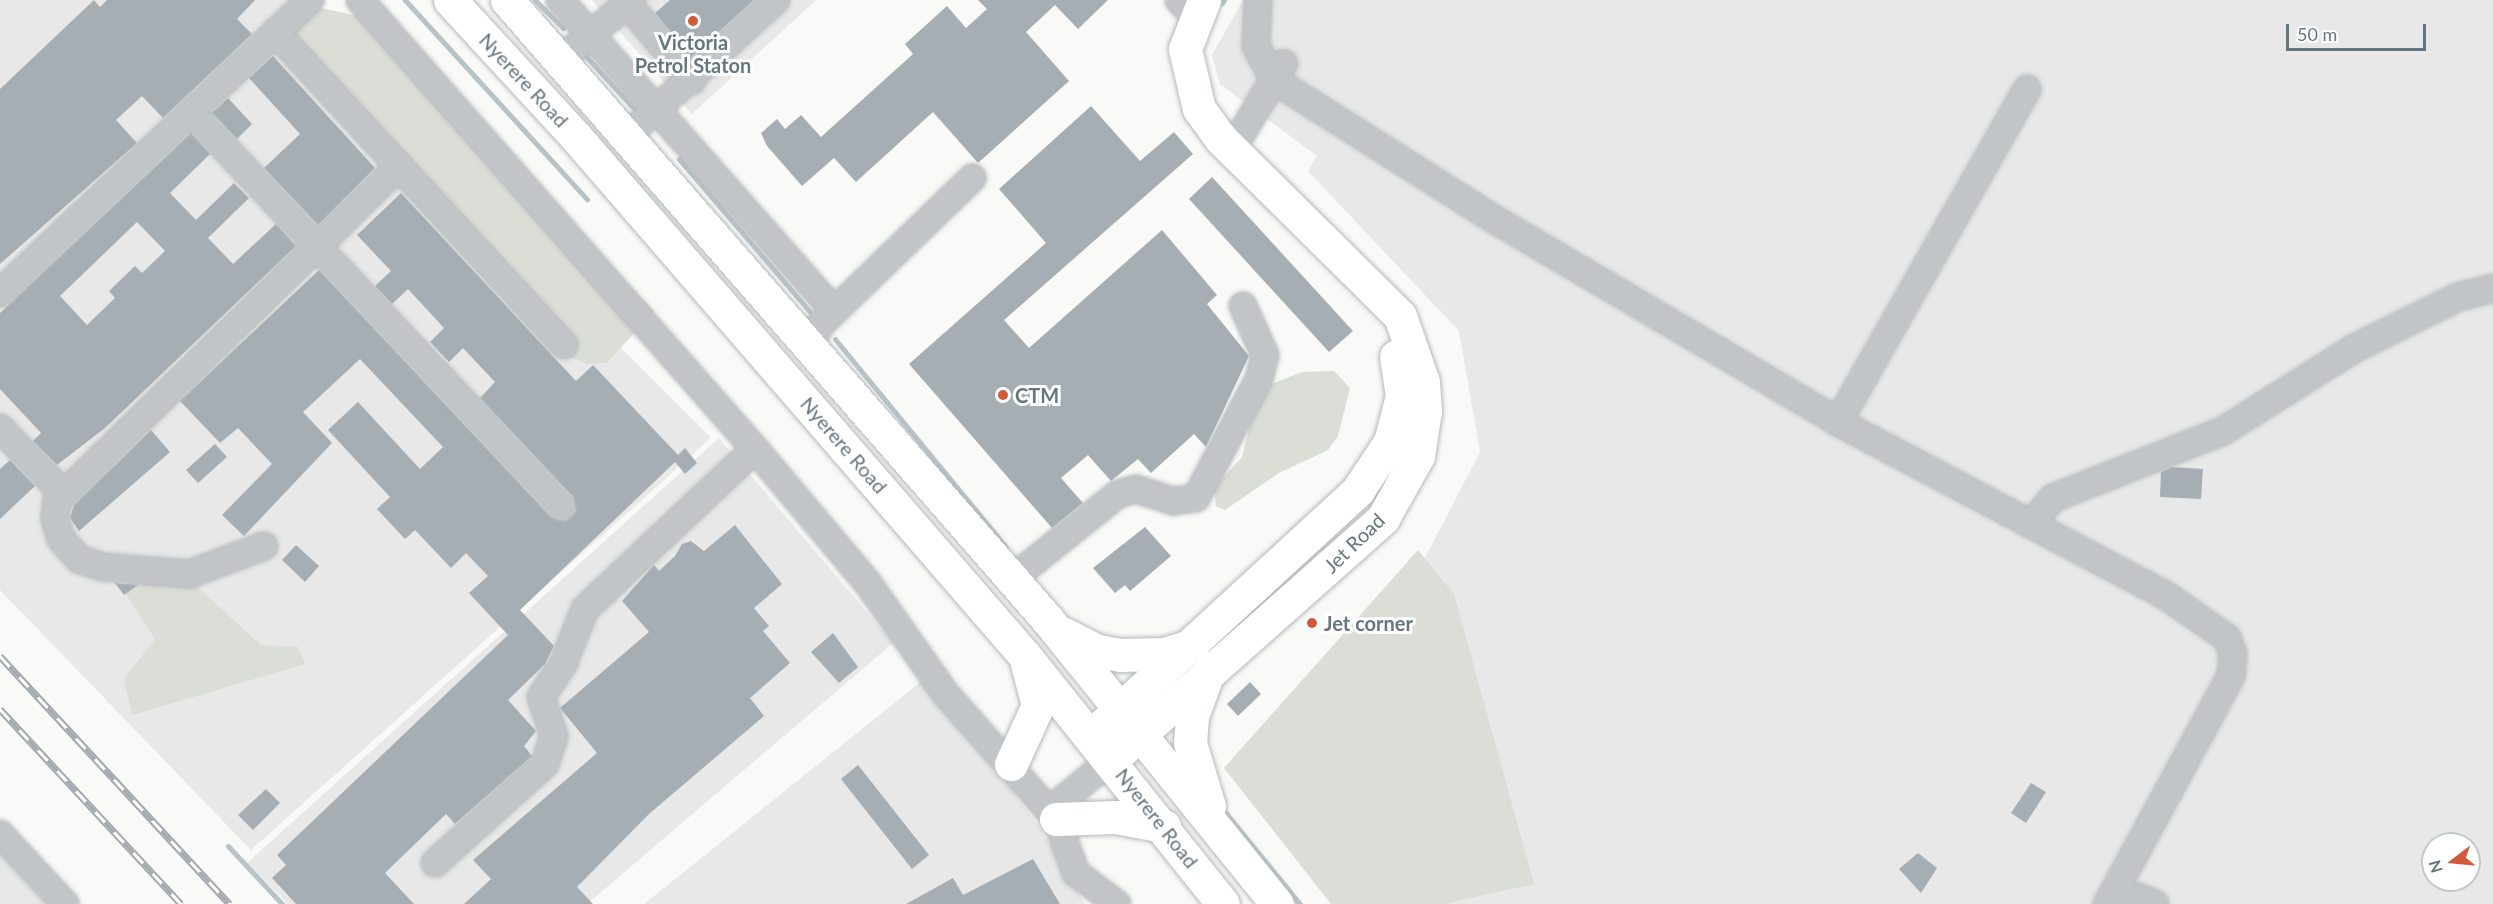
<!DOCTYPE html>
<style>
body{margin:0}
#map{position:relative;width:2493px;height:904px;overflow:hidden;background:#f9f9f7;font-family:Lato,sans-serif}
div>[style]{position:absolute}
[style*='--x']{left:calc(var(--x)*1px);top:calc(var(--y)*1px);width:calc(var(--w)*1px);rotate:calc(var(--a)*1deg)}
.built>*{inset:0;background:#e7e8e7}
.green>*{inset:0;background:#daded7}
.stream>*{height:5px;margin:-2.5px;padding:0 2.5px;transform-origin:2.5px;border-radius:2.5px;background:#b8c3c7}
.building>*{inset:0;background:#a6aeb3}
.roads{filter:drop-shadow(0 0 2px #b4b9bc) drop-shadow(0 0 2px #b4b9bc)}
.minor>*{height:26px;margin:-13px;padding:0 13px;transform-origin:13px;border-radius:13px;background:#c1c5c8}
.major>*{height:33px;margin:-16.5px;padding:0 16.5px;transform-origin:16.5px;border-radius:16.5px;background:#fff}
.highway>*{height:33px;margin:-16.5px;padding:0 16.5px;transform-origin:16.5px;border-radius:16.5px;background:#fff}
.rail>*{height:7px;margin-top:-3.5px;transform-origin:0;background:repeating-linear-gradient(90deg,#fff 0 14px,#a3a9ae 0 28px);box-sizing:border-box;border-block:2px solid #a3a9ae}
.dots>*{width:16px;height:16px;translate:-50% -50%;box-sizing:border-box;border:3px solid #fff;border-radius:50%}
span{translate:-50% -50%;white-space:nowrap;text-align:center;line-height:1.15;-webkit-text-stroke:6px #fff;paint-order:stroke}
.poi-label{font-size:20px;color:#66767f;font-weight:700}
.left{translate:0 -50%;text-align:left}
.street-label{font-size:20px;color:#66767f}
.north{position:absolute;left:2421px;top:832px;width:60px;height:60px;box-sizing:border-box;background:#fff;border:2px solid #c2c8cc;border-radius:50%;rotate:254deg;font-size:16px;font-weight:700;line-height:24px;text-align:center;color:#66767f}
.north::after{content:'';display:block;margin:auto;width:21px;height:27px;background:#d3593d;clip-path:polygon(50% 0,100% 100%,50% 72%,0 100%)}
.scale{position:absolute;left:2286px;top:24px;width:140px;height:27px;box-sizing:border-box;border:3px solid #66767f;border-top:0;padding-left:8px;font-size:18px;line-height:21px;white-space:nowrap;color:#66767f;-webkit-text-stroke:4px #fff;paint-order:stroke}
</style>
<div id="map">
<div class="built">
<div style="clip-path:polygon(0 0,301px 0,309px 35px,711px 438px,251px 850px,0 590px)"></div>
<div style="clip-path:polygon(592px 0,816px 0,692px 114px)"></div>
<div style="clip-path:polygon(evenodd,1243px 0,2493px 0,2493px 904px,1350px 904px,1235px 755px,1397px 612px,1480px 452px,1459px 331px,1308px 171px,1317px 156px,1220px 84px,1212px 55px,1243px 0,2433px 844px,2469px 844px,2469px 880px,2433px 880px,2433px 844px)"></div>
<div style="clip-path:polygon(719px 438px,893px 643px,587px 904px,288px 904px,247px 863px)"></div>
<div style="clip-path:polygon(923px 680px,1038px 825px,1085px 904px,644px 904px)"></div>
<div style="clip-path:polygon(0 856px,45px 904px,0 904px)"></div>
</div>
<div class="green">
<div style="clip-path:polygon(321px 8px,362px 17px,654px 311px,607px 363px,586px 364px,566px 354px,288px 33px,303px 14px)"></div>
<div style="clip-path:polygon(1334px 371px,1350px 388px,1338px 436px,1328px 450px,1279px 473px,1225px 510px,1216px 506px,1214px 488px,1242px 457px,1259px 389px,1302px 372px)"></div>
<div style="clip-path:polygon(1418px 550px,1454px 594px,1534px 884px,1443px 904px,1331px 904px,1224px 768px)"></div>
<div style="clip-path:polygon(137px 578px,190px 580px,261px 645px,298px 647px,305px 664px,132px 715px,124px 679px,155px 639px,126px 594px)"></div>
</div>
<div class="stream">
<div style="--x:405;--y:0;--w:270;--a:47.6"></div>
<div style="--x:535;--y:0;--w:40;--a:45"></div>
<div style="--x:1222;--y:3;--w:4;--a:-56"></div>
<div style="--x:583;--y:53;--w:79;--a:47.6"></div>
<div style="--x:679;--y:159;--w:201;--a:49.4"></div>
<div style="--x:835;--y:339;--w:269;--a:50.6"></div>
<div style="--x:1220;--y:806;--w:127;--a:50.8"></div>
<div style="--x:228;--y:846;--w:79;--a:47"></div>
</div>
<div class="building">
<div style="clip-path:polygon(94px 0,100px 7px,107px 0,255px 0,237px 19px,252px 34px,163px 118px,142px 96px,116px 120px,137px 143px,0 264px,0 89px)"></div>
<div style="clip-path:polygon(670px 0,754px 0,691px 57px,655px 13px)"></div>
<div style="clip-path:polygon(978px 0,1108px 0,1078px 29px,1055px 5px,1026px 32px,1069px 81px,978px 163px,933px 112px,856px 182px,834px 158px,802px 186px,767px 146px,761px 133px,777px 119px,785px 129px,801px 115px,821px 137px,913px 54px,905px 44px,947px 6px,966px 28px,987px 9px)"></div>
<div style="clip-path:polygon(273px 56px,375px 168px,318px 225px,264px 168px,300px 134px,249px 78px)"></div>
<div style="clip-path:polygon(228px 98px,252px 124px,237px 139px,212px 113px)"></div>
<div style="clip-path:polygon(1091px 106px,1140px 161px,1174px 132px,1193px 154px,1004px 320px,1029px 348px,1162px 230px,1217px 295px,1207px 304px,1249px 356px,1206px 447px,1194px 434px,1151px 473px,1138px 459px,1111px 481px,1088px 455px,1061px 478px,1083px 503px,1052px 528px,909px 364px,1046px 243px,999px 189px)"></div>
<div style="clip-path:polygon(evenodd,191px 133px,210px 154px,170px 193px,196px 220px,234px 183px,249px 198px,208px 238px,233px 264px,276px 224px,296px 246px,105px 428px,57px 465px,33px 441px,41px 433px,0 389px,0 313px,191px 133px,137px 222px,165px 251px,142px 273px,135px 266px,109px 291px,115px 298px,87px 325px,60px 296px,137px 222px)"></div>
<div style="clip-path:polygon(1212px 177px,1353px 331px,1329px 352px,1189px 199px)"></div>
<div style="clip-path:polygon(401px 193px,576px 381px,593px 365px,678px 455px,685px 448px,697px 463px,685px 474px,675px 462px,520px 610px,554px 646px,545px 664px,508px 700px,536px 731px,524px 746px,532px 756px,455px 824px,446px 814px,385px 873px,414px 904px,296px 904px,272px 878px,286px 865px,277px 855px,508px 635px,469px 593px,488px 576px,466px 553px,451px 568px,415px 530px,405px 539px,377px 509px,390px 497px,328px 430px,358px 402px,420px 469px,443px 447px,360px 359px,303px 412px,332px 443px,244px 536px,222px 515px,272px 464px,238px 428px,220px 443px,180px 401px,319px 270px,551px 517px,566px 521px,576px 511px,573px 497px,480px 398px,495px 382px,463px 348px,449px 362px,430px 342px,444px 328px,408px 289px,392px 304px,375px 286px,391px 271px,357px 235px)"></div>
<div style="clip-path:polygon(151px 430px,170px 452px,79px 531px,70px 518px,74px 505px)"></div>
<div style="clip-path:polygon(215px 444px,227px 457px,198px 483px,186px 470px)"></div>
<div style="clip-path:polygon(10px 460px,35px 486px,0 519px,0 469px)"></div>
<div style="clip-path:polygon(2172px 467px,2203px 469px,2201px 499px,2160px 497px,2161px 472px)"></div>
<div style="clip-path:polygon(735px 525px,782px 584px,754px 608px,769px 626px,763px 631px,790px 663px,750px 698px,764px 716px,649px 814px,577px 887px,593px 904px,464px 904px,491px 879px,473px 860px,597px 753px,560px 708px,649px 632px,622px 601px,654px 565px,659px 571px,675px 556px,682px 544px,691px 541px,704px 551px)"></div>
<div style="clip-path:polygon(1145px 527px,1171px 556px,1130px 591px,1125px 585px,1115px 593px,1093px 568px)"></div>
<div style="clip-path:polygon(296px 545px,319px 566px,305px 582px,282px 560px)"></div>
<div style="clip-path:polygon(115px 583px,138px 585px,124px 595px)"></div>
<div style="clip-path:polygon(833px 633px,858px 667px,839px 683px,811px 652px)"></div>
<div style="clip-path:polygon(1250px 682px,1261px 694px,1238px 716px,1227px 704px)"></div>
<div style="clip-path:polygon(858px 765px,929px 855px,912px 869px,841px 779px)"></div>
<div style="clip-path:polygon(2031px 783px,2046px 792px,2026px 823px,2011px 813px)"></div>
<div style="clip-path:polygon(266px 789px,280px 803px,253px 830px,238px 815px)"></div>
<div style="clip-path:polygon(1918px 853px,1937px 868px,1921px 893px,1899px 869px)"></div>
<div style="clip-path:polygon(1033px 859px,1060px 904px,906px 904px,953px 878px,963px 895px)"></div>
</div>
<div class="roads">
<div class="minor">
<div style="--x:360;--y:0;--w:598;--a:48.66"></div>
<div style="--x:755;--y:449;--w:174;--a:49.9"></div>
<div style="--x:867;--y:582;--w:136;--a:54.9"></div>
<div style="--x:945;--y:693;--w:168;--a:48.6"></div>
<div style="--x:1056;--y:819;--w:58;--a:69.7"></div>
<div style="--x:1076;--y:873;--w:51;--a:37.1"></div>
<div style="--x:560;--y:0;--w:414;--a:48.6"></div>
<div style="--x:1179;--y:0;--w:23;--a:47"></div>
<div style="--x:1258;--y:0;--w:46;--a:92.5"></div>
<div style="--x:1256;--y:46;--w:38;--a:62"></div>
<div style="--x:1274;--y:80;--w:266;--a:32.3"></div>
<div style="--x:1499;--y:222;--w:394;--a:30.5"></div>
<div style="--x:1838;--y:422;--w:374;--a:27.9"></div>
<div style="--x:2168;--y:597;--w:72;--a:34.8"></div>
<div style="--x:2227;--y:638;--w:17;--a:69"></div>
<div style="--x:2233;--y:654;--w:22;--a:95"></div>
<div style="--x:2231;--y:676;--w:260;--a:118.5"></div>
<div style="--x:628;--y:4;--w:100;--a:50.3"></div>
<div style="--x:275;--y:32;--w:426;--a:47.3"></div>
<div style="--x:561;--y:59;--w:92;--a:-39.7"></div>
<div style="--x:191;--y:112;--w:542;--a:46.79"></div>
<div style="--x:629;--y:134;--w:199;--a:-42.4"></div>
<div style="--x:1232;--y:149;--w:100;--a:-58.8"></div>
<div style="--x:0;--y:293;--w:427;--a:-43.4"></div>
<div style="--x:809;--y:343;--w:24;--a:-57"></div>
<div style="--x:822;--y:323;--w:209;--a:-44"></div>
<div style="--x:1838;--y:422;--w:383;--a:-60.4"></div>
<div style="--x:0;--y:428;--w:91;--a:45.9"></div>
<div style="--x:2032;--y:523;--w:33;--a:-50"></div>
<div style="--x:2053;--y:498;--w:183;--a:-21.5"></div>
<div style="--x:2223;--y:431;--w:154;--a:-32.2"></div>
<div style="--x:2353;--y:349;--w:117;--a:-26.3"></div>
<div style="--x:2458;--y:297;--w:36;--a:-14"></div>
<div style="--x:264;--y:546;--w:79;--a:159.3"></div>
<div style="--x:190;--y:574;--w:87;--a:-175.4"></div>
<div style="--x:103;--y:567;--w:25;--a:-162"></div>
<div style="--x:79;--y:559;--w:27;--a:-132"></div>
<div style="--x:61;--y:539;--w:21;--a:-107"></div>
<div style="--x:55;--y:519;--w:18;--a:-84"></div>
<div style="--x:57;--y:501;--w:479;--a:-44.4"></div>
<div style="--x:1012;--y:579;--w:136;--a:-38.7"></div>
<div style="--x:1118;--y:494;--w:19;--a:-16"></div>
<div style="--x:1136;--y:489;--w:40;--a:18"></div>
<div style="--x:1174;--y:501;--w:22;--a:-8"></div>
<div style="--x:1196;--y:498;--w:135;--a:-62.1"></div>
<div style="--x:1259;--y:379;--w:25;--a:-76"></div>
<div style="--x:1265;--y:355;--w:54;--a:-114.2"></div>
<div style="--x:1049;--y:811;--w:82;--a:-39.5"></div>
<div style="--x:0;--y:834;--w:96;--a:47.1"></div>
<div style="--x:435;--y:863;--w:148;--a:-42"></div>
<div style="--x:545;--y:764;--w:29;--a:-72"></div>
<div style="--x:554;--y:736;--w:41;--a:-108.4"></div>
<div style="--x:541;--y:697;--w:40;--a:-56"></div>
<div style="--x:563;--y:664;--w:59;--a:-68.2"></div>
<div style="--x:585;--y:609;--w:233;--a:-43.3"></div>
<div style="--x:2115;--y:904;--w:24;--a:-17"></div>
<div style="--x:2138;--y:897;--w:18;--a:22"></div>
</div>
<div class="major">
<div style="--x:1092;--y:735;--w:362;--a:-42.6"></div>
<div style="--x:1358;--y:490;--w:58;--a:-56.3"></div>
<div style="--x:1390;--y:442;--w:48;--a:-75.4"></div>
<div style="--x:1402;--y:396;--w:40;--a:-98.5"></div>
<div style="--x:1112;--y:759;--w:363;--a:-41.6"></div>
<div style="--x:1383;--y:518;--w:71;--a:-60.6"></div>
<div style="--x:1418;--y:456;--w:46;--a:-81.2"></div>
<div style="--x:1425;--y:411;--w:29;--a:-94"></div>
<div style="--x:1423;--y:382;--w:70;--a:-109.2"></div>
<div style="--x:1400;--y:316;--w:252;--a:-135.3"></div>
<div style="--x:1221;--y:139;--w:37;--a:-126"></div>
<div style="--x:1199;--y:109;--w:62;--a:-103.1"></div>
<div style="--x:1185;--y:49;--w:53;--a:-68.8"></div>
</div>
<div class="highway">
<div style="--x:450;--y:0;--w:186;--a:47.4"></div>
<div style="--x:576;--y:137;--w:686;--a:49.14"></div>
<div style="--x:1025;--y:656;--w:317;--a:51.4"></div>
<div style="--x:507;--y:0;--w:821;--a:48.9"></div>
<div style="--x:1047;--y:619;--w:366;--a:51.1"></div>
<div style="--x:1064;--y:634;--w:38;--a:27"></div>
<div style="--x:1098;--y:651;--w:23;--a:10"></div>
<div style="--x:1121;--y:655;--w:43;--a:-1.3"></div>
<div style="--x:1164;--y:654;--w:30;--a:-17"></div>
<div style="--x:1208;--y:673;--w:46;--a:110.4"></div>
<div style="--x:1192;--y:716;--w:27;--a:94"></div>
<div style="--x:1190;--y:743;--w:66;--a:73.2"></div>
<div style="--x:1011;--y:764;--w:65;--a:-65.4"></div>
<div style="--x:1038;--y:705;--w:42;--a:-105"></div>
<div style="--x:1056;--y:819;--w:59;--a:-1.9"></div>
<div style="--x:1115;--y:817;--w:50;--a:10.4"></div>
</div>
</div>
<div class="rail">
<div style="--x:0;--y:656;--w:338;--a:47.2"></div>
<div style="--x:0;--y:709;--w:266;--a:47.1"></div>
</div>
<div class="dots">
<div style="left:693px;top:21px;background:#d3593d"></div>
<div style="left:1003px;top:395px;background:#d3593d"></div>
<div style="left:1312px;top:623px;background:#d3593d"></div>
</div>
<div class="poi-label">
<span style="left:693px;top:54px">Victoria<br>Petrol Staton</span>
<span class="left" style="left:1015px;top:395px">CTM</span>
<span class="left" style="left:1324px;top:623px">Jet corner</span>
</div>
<div class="street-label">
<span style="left:524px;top:80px;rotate:47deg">Nyerere Road</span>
<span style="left:844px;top:445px;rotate:49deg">Nyerere Road</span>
<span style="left:1354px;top:543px;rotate:-44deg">Jet Road</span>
<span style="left:1157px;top:818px;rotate:52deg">Nyerere Road</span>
</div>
<div class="north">N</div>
<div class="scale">50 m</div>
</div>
